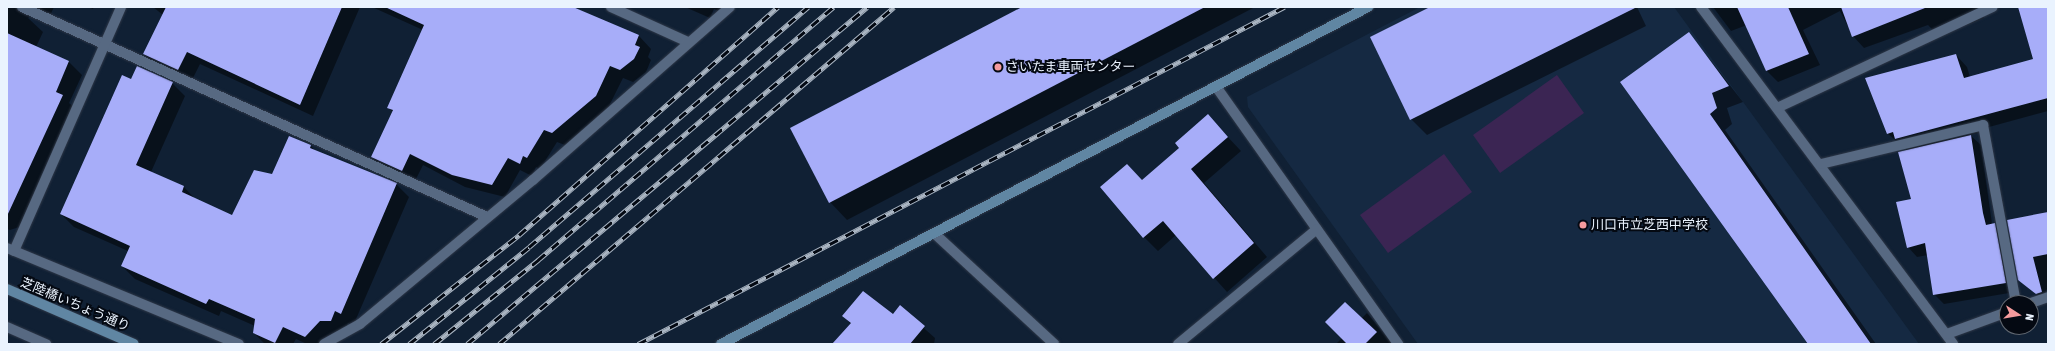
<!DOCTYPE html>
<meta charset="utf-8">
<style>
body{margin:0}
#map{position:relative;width:2055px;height:351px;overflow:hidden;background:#102034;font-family:"Asap Condensed","Noto Sans JP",sans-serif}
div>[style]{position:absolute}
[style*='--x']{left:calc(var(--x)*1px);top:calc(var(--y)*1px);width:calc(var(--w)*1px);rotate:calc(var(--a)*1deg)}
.built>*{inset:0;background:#152942}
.green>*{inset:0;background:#3b2553}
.shadow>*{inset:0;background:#0007}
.building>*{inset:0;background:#a7adf9}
.roads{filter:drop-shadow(0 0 1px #2f3848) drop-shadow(0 0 1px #2f3848)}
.street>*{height:10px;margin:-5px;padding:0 5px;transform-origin:5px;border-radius:5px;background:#576982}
.secondary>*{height:10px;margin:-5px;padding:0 5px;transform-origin:5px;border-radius:5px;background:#6086a3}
.rail>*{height:4.5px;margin-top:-2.25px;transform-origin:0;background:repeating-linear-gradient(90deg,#040912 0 9px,#aab5c2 0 18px);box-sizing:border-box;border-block:1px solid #aab5c2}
.dots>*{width:11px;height:11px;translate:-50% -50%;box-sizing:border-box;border:2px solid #040912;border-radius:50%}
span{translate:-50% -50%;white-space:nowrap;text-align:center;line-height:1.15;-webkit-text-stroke:4px #040912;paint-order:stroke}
.poi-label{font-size:13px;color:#eaf3fe}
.left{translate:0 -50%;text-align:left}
.street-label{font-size:13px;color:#eaf3fe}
.frame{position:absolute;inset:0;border:8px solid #eaf3fe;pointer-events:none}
.north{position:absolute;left:1999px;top:295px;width:40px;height:40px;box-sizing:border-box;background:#040912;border:1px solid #606770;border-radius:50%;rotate:102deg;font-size:11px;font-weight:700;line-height:16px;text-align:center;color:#eaf3fe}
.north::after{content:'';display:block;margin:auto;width:14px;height:18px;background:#f59b9d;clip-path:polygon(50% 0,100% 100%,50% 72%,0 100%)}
</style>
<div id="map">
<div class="built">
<div style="clip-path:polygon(1420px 7px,1674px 7px,1919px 344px,1418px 344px,1248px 107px,1247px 97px)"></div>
</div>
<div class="green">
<div style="clip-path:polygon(1557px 75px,1584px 113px,1500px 173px,1473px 135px)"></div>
<div style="clip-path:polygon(1444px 154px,1472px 192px,1388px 253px,1360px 215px)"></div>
</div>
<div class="shadow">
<div style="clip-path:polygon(7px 7px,54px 7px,49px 18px,35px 13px,28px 18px,43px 32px,36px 47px,69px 62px,82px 75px,69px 103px,75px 108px,25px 225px,10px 230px,7px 229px)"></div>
<div style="clip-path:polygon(87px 7px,94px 7px,93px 9px)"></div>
<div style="clip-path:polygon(153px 7px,360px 7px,313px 116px,200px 64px,191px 82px,157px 67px,144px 54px,163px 15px)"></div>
<div style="clip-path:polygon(372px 7px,569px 7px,639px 36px,651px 49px,648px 57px,651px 60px,646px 72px,633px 82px,623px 78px,608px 108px,565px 145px,557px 142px,540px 169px,536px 167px,532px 176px,520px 170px,505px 197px,465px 187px,423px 165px,414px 183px,384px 170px,372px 157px,393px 112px,388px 107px,423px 30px)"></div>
<div style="clip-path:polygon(685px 7px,724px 7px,722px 12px,714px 9px,710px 18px)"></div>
<div style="clip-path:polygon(1024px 7px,1255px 7px,847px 220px,830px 202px)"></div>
<div style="clip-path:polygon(1432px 7px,1637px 7px,1646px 26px,1427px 135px,1411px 119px,1371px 37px)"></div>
<div style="clip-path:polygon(1713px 7px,1980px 7px,1984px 18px,1939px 36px,1928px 25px,1864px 48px,1853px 36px,1840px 11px,1803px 30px,1820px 65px,1778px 82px,1767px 71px,1747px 25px,1731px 31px)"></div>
<div style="clip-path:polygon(2019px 7px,2048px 7px,2048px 111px,1978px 130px,1979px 133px,1970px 135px,1981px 145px,1992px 224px,2004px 234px,2015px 292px,1944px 304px,1934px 294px,1928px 255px,1917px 257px,1908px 247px,1912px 199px,1908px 151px,1887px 133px,1956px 55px,1967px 67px,1970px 77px,2034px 60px)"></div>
<div style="clip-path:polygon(1689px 33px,1743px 102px,1727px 108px,1732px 124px,1725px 130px,1876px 344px,1811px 344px,1621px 82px)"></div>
<div style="clip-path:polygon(132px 80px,172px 83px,185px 96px,151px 172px,184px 187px,196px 200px,233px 216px,272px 175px,311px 146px,316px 152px,396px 184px,409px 197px,353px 326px,348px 323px,344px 333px,323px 344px,307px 344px,296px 339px,293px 344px,265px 344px,254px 333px,255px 326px,221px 311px,219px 316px,135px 279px,122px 266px,128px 251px,74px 227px,61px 214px)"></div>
<div style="clip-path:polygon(1208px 116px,1241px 151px,1204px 183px,1267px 257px,1227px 292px,1176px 235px,1158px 251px,1144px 237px,1127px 165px,1143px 181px,1181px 148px)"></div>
<div style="clip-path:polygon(2048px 213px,2048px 287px,2042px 299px,2021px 280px)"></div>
<div style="clip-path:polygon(900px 307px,935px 338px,934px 344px,833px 344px,851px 324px,844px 316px,893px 315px)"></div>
<div style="clip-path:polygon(1367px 313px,1393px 344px,1336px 344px)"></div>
</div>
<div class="building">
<div style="clip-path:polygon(166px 7px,342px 7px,300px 105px,187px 52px,178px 70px,143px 54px)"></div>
<div style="clip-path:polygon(385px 7px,573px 7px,639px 35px,635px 45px,640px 47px,634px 59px,620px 70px,610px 66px,596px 96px,552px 133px,544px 130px,527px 158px,523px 156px,520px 164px,508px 158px,492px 185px,452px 175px,410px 154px,402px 171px,371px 157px,393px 110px,387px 108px,424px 25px)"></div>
<div style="clip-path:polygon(1022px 7px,1205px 7px,829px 203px,790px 128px)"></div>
<div style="clip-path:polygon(1430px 7px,1637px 7px,1410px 120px,1370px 37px)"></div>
<div style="clip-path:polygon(1737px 7px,1788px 7px,1809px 54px,1766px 71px)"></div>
<div style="clip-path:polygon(1841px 7px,1924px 7px,1925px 8px,1852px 37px)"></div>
<div style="clip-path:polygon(2018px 7px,2048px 7px,2048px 98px,1895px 139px,1893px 132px,1887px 134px,1865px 78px,1956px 54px,1964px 78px,2033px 59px)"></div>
<div style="clip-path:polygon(1689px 32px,1729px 86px,1712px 93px,1717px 108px,1710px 114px,1871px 344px,1808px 344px,1620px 82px)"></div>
<div style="clip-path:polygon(7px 33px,69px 61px,56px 92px,63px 95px,7px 216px)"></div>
<div style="clip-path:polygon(137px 66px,173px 82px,136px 165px,184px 186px,182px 192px,232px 215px,254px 170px,272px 174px,289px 136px,311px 145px,310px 148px,397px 183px,341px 314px,335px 311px,331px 321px,320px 321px,305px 337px,283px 327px,275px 343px,253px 333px,255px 319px,209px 299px,206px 304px,121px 266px,130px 246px,60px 214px,122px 75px,131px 79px)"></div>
<div style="clip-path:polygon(1208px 114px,1228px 137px,1191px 169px,1254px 243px,1213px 279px,1163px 221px,1143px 238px,1100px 187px,1127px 164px,1142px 180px,1179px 148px,1175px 143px)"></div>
<div style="clip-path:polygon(1971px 135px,1983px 213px,1986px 225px,1995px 223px,2006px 283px,1933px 295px,1925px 243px,1907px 248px,1896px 202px,1911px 199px,1898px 152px)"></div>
<div style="clip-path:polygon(2048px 212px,2048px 254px,2033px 257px,2042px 292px,2036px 294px,2018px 280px,2007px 220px)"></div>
<div style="clip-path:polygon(863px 291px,893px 314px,900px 305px,925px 326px,910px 344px,832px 344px,851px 323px,842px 316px)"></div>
<div style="clip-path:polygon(1345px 302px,1377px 332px,1365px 344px,1347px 344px,1325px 322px)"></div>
</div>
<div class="roads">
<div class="street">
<div style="--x:22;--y:7;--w:510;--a:24.3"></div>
<div style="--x:611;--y:7;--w:85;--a:24.4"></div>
<div style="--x:1701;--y:7;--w:421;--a:53.2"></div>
<div style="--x:1217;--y:88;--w:314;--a:54.7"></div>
<div style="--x:1777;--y:108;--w:238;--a:-25.1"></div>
<div style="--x:1821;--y:164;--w:167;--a:-13.5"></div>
<div style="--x:1983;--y:125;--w:181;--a:79.5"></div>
<div style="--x:935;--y:234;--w:162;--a:42.7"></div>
<div style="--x:7;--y:248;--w:251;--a:22.5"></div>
<div style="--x:14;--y:251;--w:266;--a:-66.3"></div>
<div style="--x:2031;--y:303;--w:18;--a:-19"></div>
<div style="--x:7;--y:327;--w:43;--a:23.6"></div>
<div style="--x:1947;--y:334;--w:64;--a:-20.1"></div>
<div style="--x:324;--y:344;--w:41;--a:-29.1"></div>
<div style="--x:360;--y:324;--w:225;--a:-39.8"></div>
<div style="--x:533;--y:180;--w:262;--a:-41.3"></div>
<div style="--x:1178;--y:344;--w:180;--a:-39.6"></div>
</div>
<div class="secondary">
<div style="--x:7;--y:289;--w:138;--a:23.4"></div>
<div style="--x:721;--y:344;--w:730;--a:-27.51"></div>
</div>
</div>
<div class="rail">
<div style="--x:381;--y:344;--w:176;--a:-38.3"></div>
<div style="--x:519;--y:235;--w:345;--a:-41.4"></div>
<div style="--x:409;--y:344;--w:154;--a:-38.9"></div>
<div style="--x:529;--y:247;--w:368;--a:-40.7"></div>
<div style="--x:434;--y:344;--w:134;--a:-38.9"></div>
<div style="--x:538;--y:260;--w:389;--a:-40.6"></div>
<div style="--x:467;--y:344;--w:523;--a:-40.11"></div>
<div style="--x:499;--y:344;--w:519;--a:-40.47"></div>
<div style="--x:638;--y:344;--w:729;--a:-27.55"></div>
</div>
<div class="dots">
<div style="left:998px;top:67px;background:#f59b9d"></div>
<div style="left:1583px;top:225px;background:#f59b9d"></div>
</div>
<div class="poi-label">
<span class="left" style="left:1006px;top:67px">さいたま車両センター</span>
<span class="left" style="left:1591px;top:225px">川口市立芝西中学校</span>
</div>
<div class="street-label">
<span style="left:75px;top:305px;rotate:23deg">芝陸橋いちょう通り</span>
</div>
<div class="frame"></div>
<div class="north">N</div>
</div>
